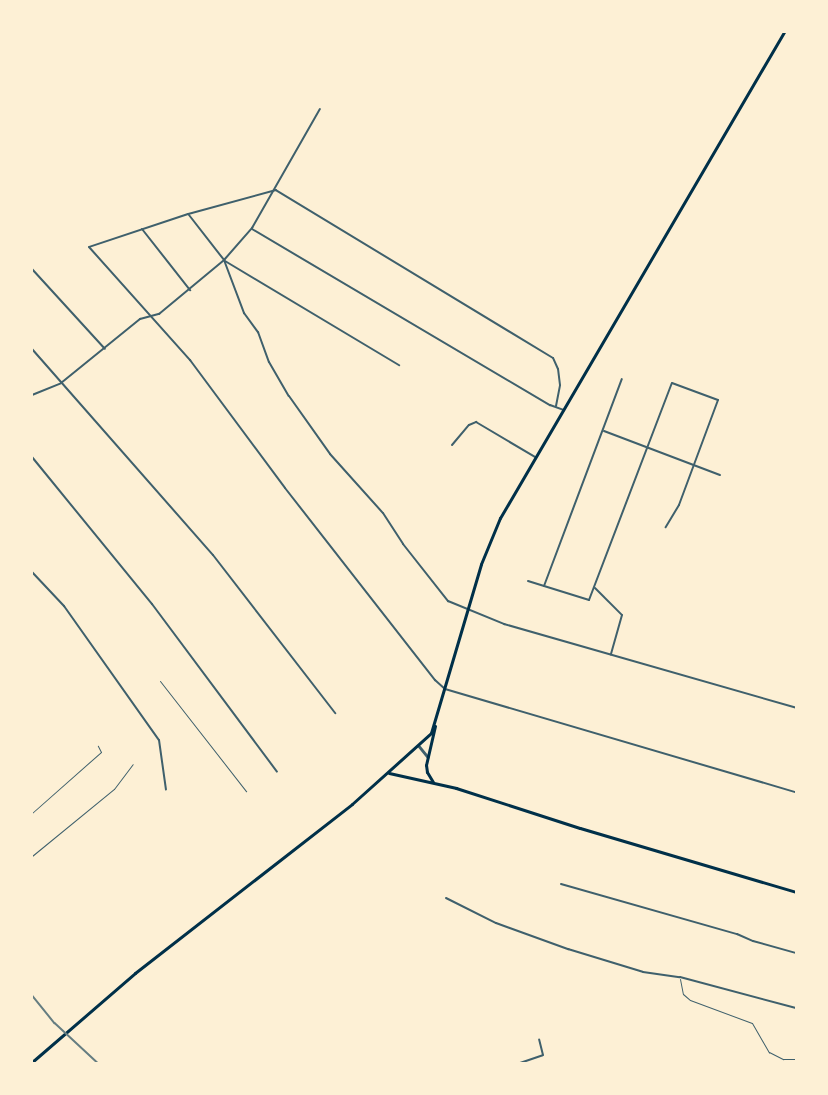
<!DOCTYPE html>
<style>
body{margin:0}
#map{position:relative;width:828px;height:1095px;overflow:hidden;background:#fdf0d5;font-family:"Fira Sans Condensed",sans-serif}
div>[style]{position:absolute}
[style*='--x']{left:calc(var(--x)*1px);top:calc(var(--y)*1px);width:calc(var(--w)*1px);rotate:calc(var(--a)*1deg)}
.service>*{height:1px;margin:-0.5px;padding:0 0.5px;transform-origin:0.5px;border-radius:0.5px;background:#3f606c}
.minor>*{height:2px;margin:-1px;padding:0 1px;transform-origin:1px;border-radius:1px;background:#3f606c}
.tertiary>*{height:2.5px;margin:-1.25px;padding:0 1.25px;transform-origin:1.25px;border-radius:1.25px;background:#3f606c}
.secondary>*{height:3px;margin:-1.5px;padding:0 1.5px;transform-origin:1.5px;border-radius:1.5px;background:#003049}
.rail>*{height:1.5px;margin:-0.75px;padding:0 0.75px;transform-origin:0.75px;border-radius:0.75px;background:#657d81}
span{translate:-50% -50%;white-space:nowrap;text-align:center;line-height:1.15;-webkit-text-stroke:3px #fdf0d5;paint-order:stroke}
.frame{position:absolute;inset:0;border:33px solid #fdf0d5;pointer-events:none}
</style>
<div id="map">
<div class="service">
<div style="--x:160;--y:681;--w:140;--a:52"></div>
<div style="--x:32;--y:813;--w:92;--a:-41.5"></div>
<div style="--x:101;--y:752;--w:7;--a:-117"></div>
<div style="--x:32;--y:856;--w:106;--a:-39.3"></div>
<div style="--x:114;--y:789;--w:31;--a:-53"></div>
<div style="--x:680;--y:979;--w:15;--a:79"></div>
<div style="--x:683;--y:994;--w:9;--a:41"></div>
<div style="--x:690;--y:1000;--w:66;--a:20.4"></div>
<div style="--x:752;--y:1023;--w:34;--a:60"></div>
<div style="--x:769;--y:1052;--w:16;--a:27"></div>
<div style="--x:783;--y:1059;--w:13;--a:0"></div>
</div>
<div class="minor">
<div style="--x:189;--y:215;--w:57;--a:52.1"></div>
<div style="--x:224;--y:260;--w:57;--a:69.3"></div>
<div style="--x:244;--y:313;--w:24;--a:54"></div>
<div style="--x:258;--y:332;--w:32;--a:70"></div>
<div style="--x:269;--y:362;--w:39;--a:60"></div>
<div style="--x:289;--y:396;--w:71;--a:54.7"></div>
<div style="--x:330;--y:454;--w:79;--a:48.1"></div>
<div style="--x:383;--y:513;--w:37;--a:57"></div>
<div style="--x:403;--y:544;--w:73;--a:51.7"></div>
<div style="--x:448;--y:601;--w:61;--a:22.3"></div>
<div style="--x:504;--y:624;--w:304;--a:16"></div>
<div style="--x:142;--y:229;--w:78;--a:51.8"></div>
<div style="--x:252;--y:229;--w:346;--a:30.6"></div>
<div style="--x:550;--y:405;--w:15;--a:20"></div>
<div style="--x:225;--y:261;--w:203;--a:30.9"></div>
<div style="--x:32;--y:269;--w:108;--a:47.6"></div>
<div style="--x:32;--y:349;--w:274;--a:48.7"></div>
<div style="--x:213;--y:555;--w:200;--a:52.3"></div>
<div style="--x:32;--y:395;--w:31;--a:-22"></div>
<div style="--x:61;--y:383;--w:102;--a:-39"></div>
<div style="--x:140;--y:319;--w:20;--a:-15"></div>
<div style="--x:159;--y:314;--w:85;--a:-39.7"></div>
<div style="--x:224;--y:260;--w:43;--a:-48.8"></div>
<div style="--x:252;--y:228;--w:137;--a:-60.3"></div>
<div style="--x:556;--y:406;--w:21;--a:-79"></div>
<div style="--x:560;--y:385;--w:16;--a:-97"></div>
<div style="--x:558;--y:369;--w:12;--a:-114"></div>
<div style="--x:553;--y:358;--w:324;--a:-148.8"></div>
<div style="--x:276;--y:190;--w:91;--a:164.7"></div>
<div style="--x:188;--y:214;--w:104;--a:161.6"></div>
<div style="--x:89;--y:247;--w:152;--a:48.2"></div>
<div style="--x:190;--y:360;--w:159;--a:53.4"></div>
<div style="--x:285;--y:488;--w:244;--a:52"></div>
<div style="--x:435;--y:680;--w:13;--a:42"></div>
<div style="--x:445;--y:689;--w:366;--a:16.4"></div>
<div style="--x:604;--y:431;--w:124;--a:20.8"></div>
<div style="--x:452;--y:445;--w:26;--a:-50"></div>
<div style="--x:469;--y:425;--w:8;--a:-23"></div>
<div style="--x:476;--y:422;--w:69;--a:30.7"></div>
<div style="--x:32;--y:457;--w:190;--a:50.8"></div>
<div style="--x:152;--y:604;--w:209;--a:53.3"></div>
<div style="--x:32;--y:572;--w:47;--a:46.7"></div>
<div style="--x:64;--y:606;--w:164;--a:54.7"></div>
<div style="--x:159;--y:740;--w:50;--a:82"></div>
<div style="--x:528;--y:581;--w:64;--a:17.3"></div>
<div style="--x:589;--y:600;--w:232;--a:-69.1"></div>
<div style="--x:672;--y:383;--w:49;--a:20.3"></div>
<div style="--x:718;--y:400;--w:112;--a:110.4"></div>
<div style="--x:679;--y:505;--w:26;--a:121"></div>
<div style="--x:544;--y:586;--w:221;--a:-69.4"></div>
<div style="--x:595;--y:588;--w:38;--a:45"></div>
<div style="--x:622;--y:615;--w:41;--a:105.8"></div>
<div style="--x:561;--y:884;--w:183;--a:15.9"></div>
<div style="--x:737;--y:934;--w:17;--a:24"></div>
<div style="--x:753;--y:941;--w:45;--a:15.6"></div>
<div style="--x:446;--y:898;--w:56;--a:26.6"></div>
<div style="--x:496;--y:923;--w:77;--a:19.9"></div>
<div style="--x:568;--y:949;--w:78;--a:17"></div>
<div style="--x:643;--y:972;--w:37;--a:8"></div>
<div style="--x:680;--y:977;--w:120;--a:15"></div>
<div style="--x:520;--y:1063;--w:24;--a:-19"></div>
<div style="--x:543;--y:1055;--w:16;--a:-104"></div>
</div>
<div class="tertiary">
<div style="--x:419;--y:746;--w:14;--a:51"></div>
</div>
<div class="secondary">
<div style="--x:389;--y:773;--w:69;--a:12.6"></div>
<div style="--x:456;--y:788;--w:130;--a:17.9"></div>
<div style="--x:580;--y:828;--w:225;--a:16.5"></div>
<div style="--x:433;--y:782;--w:12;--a:-121"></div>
<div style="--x:427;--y:772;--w:7;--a:-98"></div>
<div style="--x:426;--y:765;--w:40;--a:-77"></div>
<div style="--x:32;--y:1062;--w:136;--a:-40.8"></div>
<div style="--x:135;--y:973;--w:275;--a:-37.9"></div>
<div style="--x:352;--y:804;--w:106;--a:-41.9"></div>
<div style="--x:431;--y:733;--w:176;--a:-73.5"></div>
<div style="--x:481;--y:564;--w:50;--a:-67.6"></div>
<div style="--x:500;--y:518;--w:563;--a:-59.7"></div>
</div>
<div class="rail">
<div style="--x:32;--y:995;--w:36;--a:51"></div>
<div style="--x:55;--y:1023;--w:59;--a:42.9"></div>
</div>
<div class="frame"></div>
</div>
